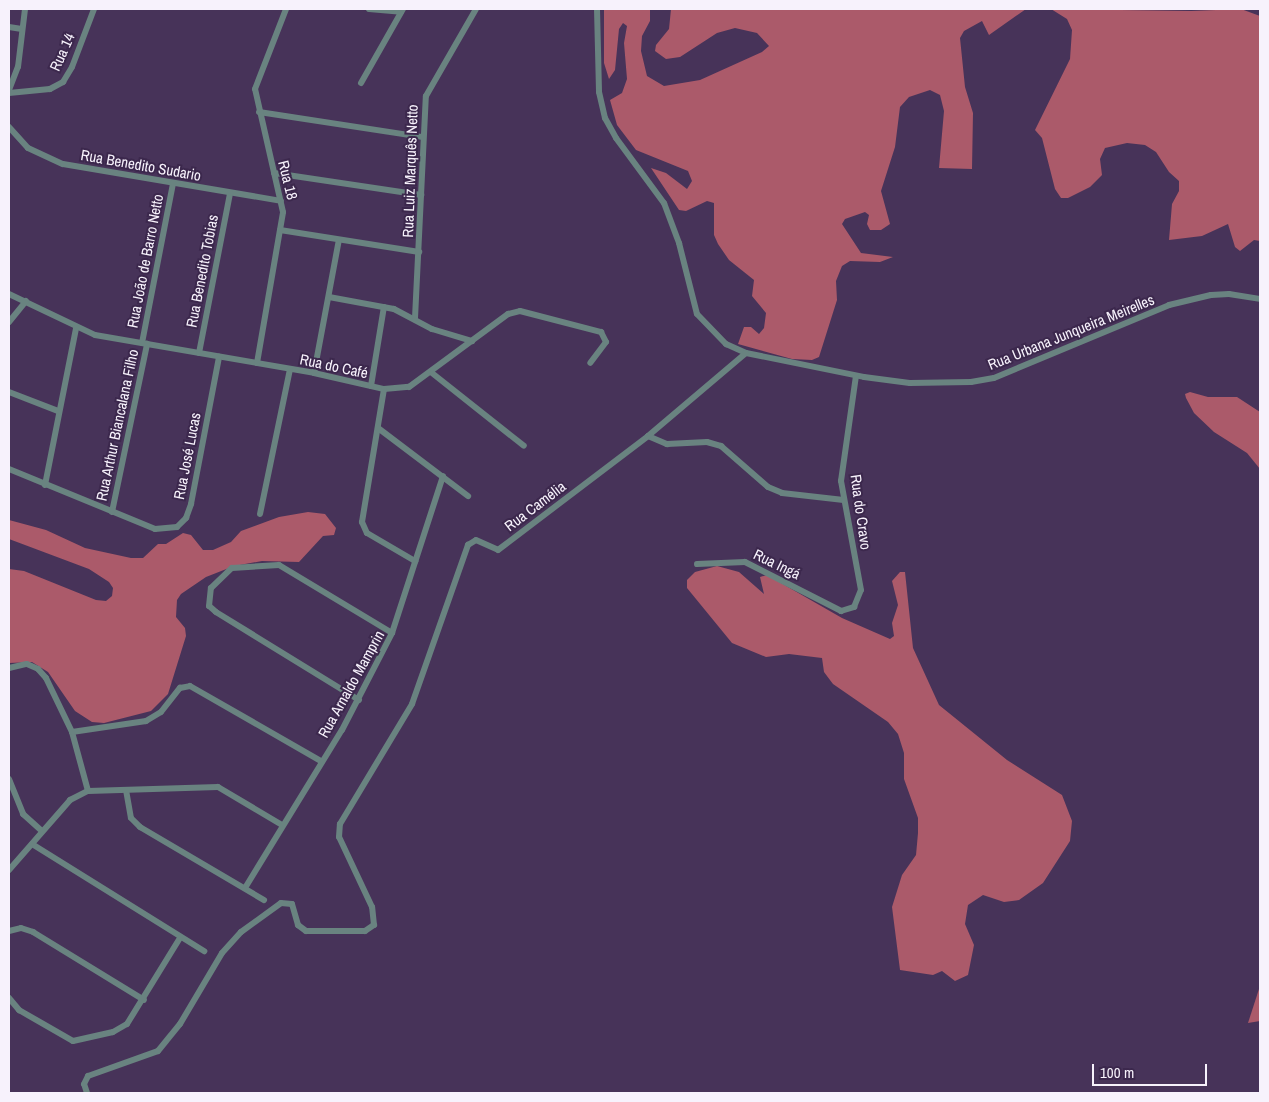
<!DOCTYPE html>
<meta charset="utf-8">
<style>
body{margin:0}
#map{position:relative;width:1269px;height:1102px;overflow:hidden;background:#473359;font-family:"Archivo Narrow",sans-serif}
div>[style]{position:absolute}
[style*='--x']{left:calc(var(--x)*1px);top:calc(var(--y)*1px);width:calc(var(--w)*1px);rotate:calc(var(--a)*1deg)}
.forest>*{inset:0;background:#ab5a6a}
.minor>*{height:6px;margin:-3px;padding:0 3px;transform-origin:3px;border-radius:3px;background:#698380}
span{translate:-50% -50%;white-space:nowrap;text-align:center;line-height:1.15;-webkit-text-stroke:4px #3c284d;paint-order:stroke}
.street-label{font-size:15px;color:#f7f2fc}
.frame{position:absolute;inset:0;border:10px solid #f7f2fc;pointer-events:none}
.scale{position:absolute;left:1092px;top:1064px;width:115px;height:22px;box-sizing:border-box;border:2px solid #f7f2fc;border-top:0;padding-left:6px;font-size:15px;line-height:18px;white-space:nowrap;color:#f7f2fc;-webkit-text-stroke:4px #3c284d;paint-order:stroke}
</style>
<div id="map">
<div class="forest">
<div style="clip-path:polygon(604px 9px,650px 9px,650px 21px,642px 36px,641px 51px,647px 76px,664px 86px,700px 80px,762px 52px,769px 46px,757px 33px,735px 28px,717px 33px,680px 57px,666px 59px,655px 51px,656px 45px,669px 29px,671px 9px,1026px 9px,989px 35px,982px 21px,964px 31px,960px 38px,965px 87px,973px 113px,972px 169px,939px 168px,944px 111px,940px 95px,930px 90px,909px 97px,900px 107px,895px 147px,881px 191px,890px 224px,881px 230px,870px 230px,867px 224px,869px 215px,865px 212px,845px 219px,842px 224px,861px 253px,893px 257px,880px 262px,850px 261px,842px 266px,836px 281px,837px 300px,819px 357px,812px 360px,792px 359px,738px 344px,744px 327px,751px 327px,759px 334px,764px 328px,766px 313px,752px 296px,754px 280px,729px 260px,718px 244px,714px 235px,714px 203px,707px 201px,686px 211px,679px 210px,651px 168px,666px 173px,687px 189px,692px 181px,688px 171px,636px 150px,617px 125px,610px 100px,622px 93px,627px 79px,624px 43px,627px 26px,623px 23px,619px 29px,615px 70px,609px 79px,604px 63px)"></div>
<div style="clip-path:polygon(1051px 9px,1191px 11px,1241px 9px,1260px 16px,1260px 241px,1254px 240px,1240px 251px,1235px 247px,1228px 224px,1202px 236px,1169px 240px,1172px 204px,1179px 191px,1179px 181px,1169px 172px,1156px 152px,1145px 145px,1127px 143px,1105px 148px,1100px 159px,1102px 175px,1090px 187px,1068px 198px,1061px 198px,1055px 189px,1042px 138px,1035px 130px,1070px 59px,1072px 30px,1067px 19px)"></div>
<div style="clip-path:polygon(1190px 392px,1208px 397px,1237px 397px,1260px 412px,1260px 469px,1247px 453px,1214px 432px,1194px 413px,1186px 398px,1185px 394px)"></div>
<div style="clip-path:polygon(308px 512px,325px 514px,336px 528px,334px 535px,323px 536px,299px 562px,262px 561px,234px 566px,206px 577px,181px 594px,177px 600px,176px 617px,185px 628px,186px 636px,168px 694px,151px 711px,104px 723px,92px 722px,75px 711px,48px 672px,32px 662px,9px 663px,9px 569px,24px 571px,96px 600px,106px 601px,112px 596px,113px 588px,109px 582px,89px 569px,9px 539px,9px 520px,46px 530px,85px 548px,131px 558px,143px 558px,158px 544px,166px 544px,183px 533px,191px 535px,203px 550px,213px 550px,231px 542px,241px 531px,279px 517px)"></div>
<div style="clip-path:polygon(717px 566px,739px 572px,764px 594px,760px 577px,767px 575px,842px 618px,890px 639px,894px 636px,892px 623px,898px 605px,892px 581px,900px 572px,905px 572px,913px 648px,939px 705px,1007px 760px,1062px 795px,1072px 821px,1070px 841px,1043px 883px,1019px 900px,1004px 902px,983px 895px,968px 905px,965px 924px,974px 945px,968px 975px,955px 981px,942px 971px,933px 975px,900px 970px,892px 907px,902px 875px,916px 855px,918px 833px,918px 818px,904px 779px,904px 753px,898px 734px,888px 722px,833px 684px,824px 672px,822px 658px,789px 654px,766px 657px,732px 643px,687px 588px,687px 580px,695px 572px)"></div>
<div style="clip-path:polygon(1260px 988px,1260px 1021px,1248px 1023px,1259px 989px)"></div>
</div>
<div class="minor">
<div style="--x:369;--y:9;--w:32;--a:5"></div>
<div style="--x:597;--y:9;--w:83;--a:88.6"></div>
<div style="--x:599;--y:92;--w:27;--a:77"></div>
<div style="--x:605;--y:118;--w:23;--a:61"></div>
<div style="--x:616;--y:138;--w:81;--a:53.6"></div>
<div style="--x:664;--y:203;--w:43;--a:69.4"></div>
<div style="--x:679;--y:243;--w:73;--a:75.8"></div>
<div style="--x:697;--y:314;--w:42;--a:46"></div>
<div style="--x:726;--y:344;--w:22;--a:24"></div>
<div style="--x:746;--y:353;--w:120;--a:11.5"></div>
<div style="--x:864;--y:377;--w:46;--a:7.4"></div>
<div style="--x:910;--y:383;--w:61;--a:-0.9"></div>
<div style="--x:971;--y:382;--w:23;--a:-10"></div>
<div style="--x:994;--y:378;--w:190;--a:-22.6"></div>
<div style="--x:1169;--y:305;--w:43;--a:-13.4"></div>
<div style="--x:1211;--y:295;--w:18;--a:-3"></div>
<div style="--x:1229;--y:294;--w:31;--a:9"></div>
<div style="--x:9;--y:27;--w:13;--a:9"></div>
<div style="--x:361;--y:83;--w:85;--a:-60.4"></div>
<div style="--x:9;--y:90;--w:25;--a:-69"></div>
<div style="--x:18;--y:67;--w:58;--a:-83.1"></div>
<div style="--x:9;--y:93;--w:41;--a:-5.6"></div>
<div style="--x:50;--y:89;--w:15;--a:-28"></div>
<div style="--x:63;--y:82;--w:17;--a:-59"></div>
<div style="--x:72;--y:67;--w:62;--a:-69.2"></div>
<div style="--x:259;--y:112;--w:166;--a:8.7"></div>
<div style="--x:9;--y:127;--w:28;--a:48"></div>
<div style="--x:28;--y:148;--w:38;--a:25"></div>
<div style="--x:63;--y:164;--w:221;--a:9.6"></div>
<div style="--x:274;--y:173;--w:149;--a:8.5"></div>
<div style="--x:280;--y:230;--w:141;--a:9"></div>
<div style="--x:9;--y:294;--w:95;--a:25.5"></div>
<div style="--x:95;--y:335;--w:222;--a:9.8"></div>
<div style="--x:314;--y:373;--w:72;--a:12.9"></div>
<div style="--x:384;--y:389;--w:25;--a:-5"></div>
<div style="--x:409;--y:387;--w:123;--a:-36.4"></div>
<div style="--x:508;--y:314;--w:12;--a:-14"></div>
<div style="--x:520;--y:311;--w:84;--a:14.5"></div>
<div style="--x:601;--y:332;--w:11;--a:63"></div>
<div style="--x:606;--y:342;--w:26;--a:127"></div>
<div style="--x:329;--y:297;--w:66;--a:10.5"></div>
<div style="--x:394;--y:309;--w:43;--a:27.8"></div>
<div style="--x:432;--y:329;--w:42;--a:16.7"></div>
<div style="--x:415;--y:318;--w:222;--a:-87.2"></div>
<div style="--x:426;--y:96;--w:100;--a:-60.1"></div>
<div style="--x:9;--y:322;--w:27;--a:-51"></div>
<div style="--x:142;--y:343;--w:163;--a:-79"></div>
<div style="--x:199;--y:353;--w:163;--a:-79"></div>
<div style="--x:257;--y:363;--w:153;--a:-80.2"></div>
<div style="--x:283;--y:212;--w:126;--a:-102.8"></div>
<div style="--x:255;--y:89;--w:86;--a:-68.8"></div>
<div style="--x:314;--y:373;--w:135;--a:-79.4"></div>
<div style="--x:432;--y:373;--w:117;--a:38.4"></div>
<div style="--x:371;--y:386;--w:80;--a:-80.7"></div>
<div style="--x:384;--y:389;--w:135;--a:99.4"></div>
<div style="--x:362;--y:522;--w:12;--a:66"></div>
<div style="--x:367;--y:533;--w:56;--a:30.3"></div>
<div style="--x:9;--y:392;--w:53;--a:21.2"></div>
<div style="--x:378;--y:428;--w:113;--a:37.1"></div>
<div style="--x:648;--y:436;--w:21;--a:23"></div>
<div style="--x:667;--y:444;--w:40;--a:-2.9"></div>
<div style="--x:707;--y:442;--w:15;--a:16"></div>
<div style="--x:721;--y:446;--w:62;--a:41.1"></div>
<div style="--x:768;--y:487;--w:15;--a:23"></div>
<div style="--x:782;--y:493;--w:62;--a:6.4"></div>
<div style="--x:9;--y:469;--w:158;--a:22.3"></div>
<div style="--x:155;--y:529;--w:22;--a:-5"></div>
<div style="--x:177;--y:527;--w:13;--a:-45"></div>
<div style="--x:186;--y:518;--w:15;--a:-70"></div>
<div style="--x:191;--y:504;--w:150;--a:-79.2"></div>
<div style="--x:45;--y:485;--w:160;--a:-78.8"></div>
<div style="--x:112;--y:512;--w:172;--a:-78.2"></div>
<div style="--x:260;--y:514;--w:148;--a:-78.3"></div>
<div style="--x:697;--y:564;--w:48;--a:-2.4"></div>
<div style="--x:745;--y:562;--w:108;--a:27"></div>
<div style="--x:841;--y:611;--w:14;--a:-17"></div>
<div style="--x:854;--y:607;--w:18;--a:-68"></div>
<div style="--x:861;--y:590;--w:111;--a:-100.4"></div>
<div style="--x:841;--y:481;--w:106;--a:-81.9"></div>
<div style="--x:9;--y:668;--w:18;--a:-13"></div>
<div style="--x:27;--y:664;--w:12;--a:24"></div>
<div style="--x:38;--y:669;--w:12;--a:48"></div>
<div style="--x:46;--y:678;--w:60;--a:64.3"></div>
<div style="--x:72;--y:732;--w:61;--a:74.8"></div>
<div style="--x:359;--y:700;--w:168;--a:-148.4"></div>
<div style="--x:216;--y:612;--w:9;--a:-139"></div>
<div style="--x:209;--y:606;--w:18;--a:-84"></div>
<div style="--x:211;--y:588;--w:29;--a:-44"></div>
<div style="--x:232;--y:568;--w:47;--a:-3.7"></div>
<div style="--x:279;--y:565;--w:132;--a:31"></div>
<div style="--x:72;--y:732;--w:75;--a:-8.5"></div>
<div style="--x:146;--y:721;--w:17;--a:-31"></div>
<div style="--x:161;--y:712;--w:31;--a:-52"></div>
<div style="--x:180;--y:688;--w:10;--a:-11"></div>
<div style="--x:190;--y:686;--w:151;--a:29.8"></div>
<div style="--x:9;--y:779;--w:38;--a:68"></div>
<div style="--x:23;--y:814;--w:25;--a:42"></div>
<div style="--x:126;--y:790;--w:28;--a:80"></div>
<div style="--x:131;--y:818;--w:13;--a:45"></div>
<div style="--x:140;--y:827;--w:144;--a:30.5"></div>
<div style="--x:32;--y:844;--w:203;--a:31.9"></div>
<div style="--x:9;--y:870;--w:93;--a:-48.9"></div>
<div style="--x:70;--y:800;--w:20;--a:-27"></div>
<div style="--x:88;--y:791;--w:130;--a:-1.8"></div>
<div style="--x:218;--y:787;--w:74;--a:30.7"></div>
<div style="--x:245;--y:888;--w:185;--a:-58.5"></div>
<div style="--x:342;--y:730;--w:109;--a:-62.7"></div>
<div style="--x:392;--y:633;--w:165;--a:-72"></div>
<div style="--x:9;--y:931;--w:12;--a:-14"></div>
<div style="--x:21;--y:928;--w:13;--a:18"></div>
<div style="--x:33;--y:932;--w:130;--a:31.5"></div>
<div style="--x:9;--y:998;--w:16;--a:50"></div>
<div style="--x:19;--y:1010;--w:62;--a:29.9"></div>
<div style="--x:73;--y:1041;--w:41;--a:-12.7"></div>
<div style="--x:113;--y:1032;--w:16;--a:-30"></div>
<div style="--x:127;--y:1024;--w:101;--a:-58.4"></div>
<div style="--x:87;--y:1093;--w:9;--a:-108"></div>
<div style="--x:84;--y:1084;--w:9;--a:-63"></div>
<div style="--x:88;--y:1076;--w:74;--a:-19.7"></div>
<div style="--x:158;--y:1051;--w:35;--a:-51"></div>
<div style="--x:180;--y:1024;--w:82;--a:-59.4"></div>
<div style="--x:222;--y:953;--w:28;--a:-48"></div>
<div style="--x:241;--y:932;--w:49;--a:-35.9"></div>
<div style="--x:281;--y:903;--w:11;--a:5"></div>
<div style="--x:292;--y:904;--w:22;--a:74"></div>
<div style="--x:298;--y:925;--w:10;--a:37"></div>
<div style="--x:306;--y:931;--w:59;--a:0"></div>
<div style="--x:365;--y:931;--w:11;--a:-34"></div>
<div style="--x:374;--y:925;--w:18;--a:-96"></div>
<div style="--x:372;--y:907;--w:77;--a:-115.2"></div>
<div style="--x:339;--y:837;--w:13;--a:-86"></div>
<div style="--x:340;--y:824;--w:140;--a:-59"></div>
<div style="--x:412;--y:704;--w:169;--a:-70.6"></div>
<div style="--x:468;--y:545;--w:9;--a:-32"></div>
<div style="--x:476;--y:540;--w:24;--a:24"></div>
<div style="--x:498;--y:550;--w:188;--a:-37.2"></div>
<div style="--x:648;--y:436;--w:128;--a:-40.3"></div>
</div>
<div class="street-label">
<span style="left:62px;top:52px;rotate:-66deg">Rua 14</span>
<span style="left:141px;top:165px;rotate:10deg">Rua Benedito Sudario</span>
<span style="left:410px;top:171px;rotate:-88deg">Rua Luiz Marquês Netto</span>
<span style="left:288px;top:180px;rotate:76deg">Rua 18</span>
<span style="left:145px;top:261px;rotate:-79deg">Rua João de Barro Netto</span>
<span style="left:202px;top:271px;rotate:-79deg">Rua Benedito Tobias</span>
<span style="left:1071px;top:332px;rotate:-22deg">Rua Urbana Junqueira Meirelles</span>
<span style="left:334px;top:366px;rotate:12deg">Rua do Café</span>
<span style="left:117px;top:425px;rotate:-78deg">Rua Arthur Biancalana Filho</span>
<span style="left:187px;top:456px;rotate:-79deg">Rua José Lucas</span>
<span style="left:535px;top:506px;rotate:-37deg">Rua Camélia</span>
<span style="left:861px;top:512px;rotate:82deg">Rua do Cravo</span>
<span style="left:777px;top:564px;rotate:26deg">Rua Ingá</span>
<span style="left:351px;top:684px;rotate:-61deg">Rua Arnaldo Mamprin</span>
</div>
<div class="frame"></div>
<div class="scale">100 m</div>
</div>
